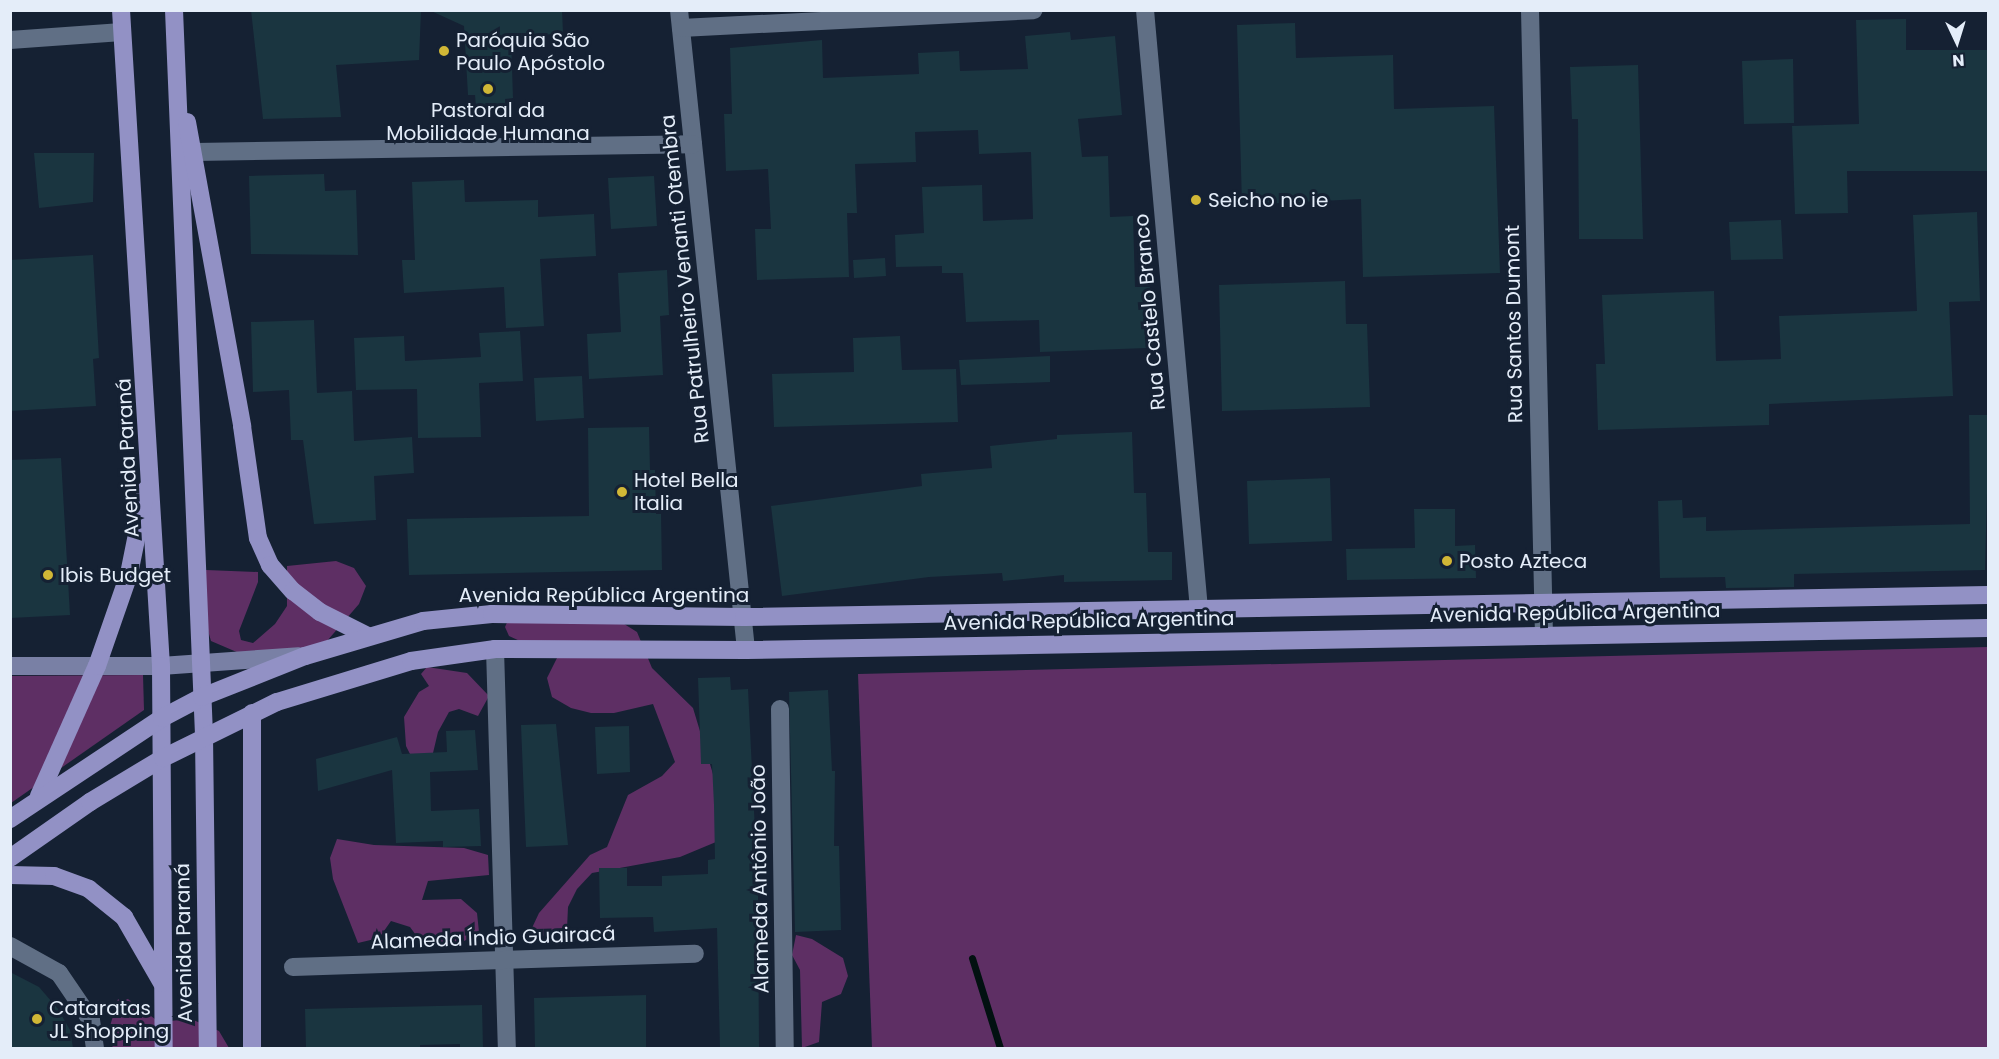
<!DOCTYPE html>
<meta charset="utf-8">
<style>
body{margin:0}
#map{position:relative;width:1999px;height:1059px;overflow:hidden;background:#152133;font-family:Poppins,sans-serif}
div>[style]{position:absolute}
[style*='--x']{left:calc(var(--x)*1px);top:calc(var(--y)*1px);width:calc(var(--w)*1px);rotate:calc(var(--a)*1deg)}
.green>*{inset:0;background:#5e2f64}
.stream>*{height:7px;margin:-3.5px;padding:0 3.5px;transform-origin:3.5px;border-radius:3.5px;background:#021111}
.building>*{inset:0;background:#1a3540}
.street>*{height:18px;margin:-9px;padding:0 9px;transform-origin:9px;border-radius:9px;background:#606f85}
.secondary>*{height:18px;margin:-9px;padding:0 9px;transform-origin:9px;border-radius:9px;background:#7980a5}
.primary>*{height:18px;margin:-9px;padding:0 9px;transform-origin:9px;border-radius:9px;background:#9291c5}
.dots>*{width:16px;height:16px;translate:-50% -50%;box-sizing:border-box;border:3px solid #152133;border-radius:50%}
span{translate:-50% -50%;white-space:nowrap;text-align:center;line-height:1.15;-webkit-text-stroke:6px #152133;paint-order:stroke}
.poi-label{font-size:20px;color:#e4edf9}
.left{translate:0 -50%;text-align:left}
.street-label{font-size:20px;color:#e4edf9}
.frame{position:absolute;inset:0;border:12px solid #e4edf9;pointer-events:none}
.north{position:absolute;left:1927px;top:12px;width:60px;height:60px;-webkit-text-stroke:4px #152133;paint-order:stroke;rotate:176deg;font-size:16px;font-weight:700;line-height:24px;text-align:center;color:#e4edf9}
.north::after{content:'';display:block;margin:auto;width:21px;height:27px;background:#e4edf9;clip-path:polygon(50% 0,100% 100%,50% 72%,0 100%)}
</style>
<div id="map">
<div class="green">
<div style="clip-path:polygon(336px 561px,354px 568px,366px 586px,359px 604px,327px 641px,306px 649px,239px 653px,211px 641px,203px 613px,206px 570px,258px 572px,258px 582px,239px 631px,241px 640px,253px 643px,275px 624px,287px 606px,287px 566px)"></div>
<div style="clip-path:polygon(509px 618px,621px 622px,637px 632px,652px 668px,693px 708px,716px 784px,716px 842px,680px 857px,592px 873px,577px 889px,568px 907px,567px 929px,550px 939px,531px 930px,539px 913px,590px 855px,607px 847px,628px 795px,662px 776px,675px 762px,653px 704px,614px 713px,591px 713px,571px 708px,552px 697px,547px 678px,557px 658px,509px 636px,505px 627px)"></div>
<div style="clip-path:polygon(1988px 647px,1988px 1048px,872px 1048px,858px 674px)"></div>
<div style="clip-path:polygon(427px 667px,467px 673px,489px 696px,478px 716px,459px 709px,449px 712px,438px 732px,433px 753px,411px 756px,406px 746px,404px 717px,419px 692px,429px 686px,421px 674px)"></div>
<div style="clip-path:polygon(143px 675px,144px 710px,11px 803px,11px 676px)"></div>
<div style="clip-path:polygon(337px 839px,374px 845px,464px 848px,488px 855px,489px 875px,428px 881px,422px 900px,461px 899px,477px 913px,479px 932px,461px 943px,421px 942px,410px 927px,391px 921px,379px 938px,358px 943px,333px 879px,330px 858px)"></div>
<div style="clip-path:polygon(796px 935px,812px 939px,843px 958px,848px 976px,841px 994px,822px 1002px,819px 1042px,802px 1048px,800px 970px,792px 955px)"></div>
<div style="clip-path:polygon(118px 999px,128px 999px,159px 1022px,191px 1019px,219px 1031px,229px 1048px,113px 1048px,108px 1033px)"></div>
</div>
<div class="stream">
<div style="--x:972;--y:958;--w:94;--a:72.7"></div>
</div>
<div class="building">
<div style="clip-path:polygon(251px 10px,421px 10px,419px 60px,336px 65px,341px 117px,263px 119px)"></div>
<div style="clip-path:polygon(429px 10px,562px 10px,563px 33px,511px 38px,513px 98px,505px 99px,505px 105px,476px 107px,475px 95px,468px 95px,464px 26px)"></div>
<div style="clip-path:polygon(1906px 19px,1906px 50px,1989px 50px,1989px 171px,1847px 171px,1848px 213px,1795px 214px,1792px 126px,1859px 124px,1856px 20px)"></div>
<div style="clip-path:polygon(1295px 23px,1296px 58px,1393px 55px,1394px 109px,1494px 106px,1500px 273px,1363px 277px,1361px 199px,1242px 205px,1237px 25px)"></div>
<div style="clip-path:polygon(1070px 32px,1071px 40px,1115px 36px,1122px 115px,1078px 119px,1082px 157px,1108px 156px,1110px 217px,1133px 216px,1135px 287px,1150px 287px,1151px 313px,1145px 314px,1146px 348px,1040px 352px,1039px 320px,966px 322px,963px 273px,942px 273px,942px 266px,896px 267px,895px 235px,924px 233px,922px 187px,982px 185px,983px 221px,1033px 219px,1031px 152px,979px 154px,978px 130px,915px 132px,916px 162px,855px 164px,857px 213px,847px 213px,849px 277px,757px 280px,755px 229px,771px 229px,768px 169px,726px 171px,724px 114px,732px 114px,730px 48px,822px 40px,823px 78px,919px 74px,918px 53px,959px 51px,960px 71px,1028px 69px,1025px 36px)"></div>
<div style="clip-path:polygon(1793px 59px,1794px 123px,1744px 124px,1742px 61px)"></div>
<div style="clip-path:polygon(1638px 65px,1643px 239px,1579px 239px,1578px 119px,1572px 119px,1570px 67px)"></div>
<div style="clip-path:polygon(34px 153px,94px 153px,93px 202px,39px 208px)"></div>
<div style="clip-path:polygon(324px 174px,325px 191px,356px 190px,358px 255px,251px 254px,249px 176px)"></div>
<div style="clip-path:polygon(654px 176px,657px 226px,611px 229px,608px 178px)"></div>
<div style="clip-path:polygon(464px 180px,465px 202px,538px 200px,538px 217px,594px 214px,596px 256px,540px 259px,544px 326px,506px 328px,504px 287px,404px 293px,402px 260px,415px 260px,412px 182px)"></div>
<div style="clip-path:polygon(1977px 212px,1980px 301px,1949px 302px,1953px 396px,1769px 404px,1769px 425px,1598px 430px,1596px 364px,1605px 364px,1602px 295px,1714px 291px,1716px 361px,1781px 359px,1779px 316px,1917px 311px,1913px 215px)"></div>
<div style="clip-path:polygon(1781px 220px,1783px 259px,1731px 260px,1729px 222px)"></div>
<div style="clip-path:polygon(93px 255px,99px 358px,93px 359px,96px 406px,10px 411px,10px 260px)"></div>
<div style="clip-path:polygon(885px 258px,886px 276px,854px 278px,853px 260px)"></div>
<div style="clip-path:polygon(667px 270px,669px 315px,660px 316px,663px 375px,589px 379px,587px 334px,621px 332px,618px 273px)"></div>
<div style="clip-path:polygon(1345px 281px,1346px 324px,1367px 324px,1370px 407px,1222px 411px,1219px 285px)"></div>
<div style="clip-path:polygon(314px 320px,317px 393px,352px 391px,354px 441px,412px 437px,414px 473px,374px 476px,376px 520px,314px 524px,303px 440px,291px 440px,289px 390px,253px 392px,251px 322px)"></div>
<div style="clip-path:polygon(520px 331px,523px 381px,479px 383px,481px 437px,418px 438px,417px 389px,356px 390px,354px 338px,404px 336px,405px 361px,481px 357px,479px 333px)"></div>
<div style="clip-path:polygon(900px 336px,902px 370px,956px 369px,958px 422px,774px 427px,772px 374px,854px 372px,853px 338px)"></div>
<div style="clip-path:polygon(1050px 356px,1050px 382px,961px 385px,959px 360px)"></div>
<div style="clip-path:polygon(582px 376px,584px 418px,536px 421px,534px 378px)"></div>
<div style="clip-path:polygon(1969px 415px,1989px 415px,1985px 570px,1794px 574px,1794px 587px,1726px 588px,1725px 577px,1660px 578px,1658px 501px,1682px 500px,1683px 518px,1706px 517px,1706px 531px,1970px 524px)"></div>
<div style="clip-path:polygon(649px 427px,650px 470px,655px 470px,656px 514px,661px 514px,662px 570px,409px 575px,407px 519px,589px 516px,588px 428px)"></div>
<div style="clip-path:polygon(1132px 432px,1134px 493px,1146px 493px,1148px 552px,1172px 552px,1172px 580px,1064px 582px,1064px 575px,1003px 581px,1002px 573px,929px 577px,782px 596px,771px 506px,922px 486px,921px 474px,992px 468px,990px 446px,1057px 439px,1057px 435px)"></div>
<div style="clip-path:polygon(61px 458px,70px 615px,10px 618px,10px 460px)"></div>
<div style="clip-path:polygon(1330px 478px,1332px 541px,1249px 544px,1247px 481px)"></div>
<div style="clip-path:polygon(1414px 509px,1455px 509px,1455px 546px,1475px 545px,1476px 578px,1347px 580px,1346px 549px,1415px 548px)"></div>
<div style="clip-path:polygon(730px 677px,731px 690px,748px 689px,758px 892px,759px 1048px,720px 1048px,717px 928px,654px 932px,653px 917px,600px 918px,599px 868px,627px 868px,627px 886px,662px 886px,662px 876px,708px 874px,708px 860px,715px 859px,714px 805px,712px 764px,701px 764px,698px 678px)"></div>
<div style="clip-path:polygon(828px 690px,832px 771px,835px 771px,834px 846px,839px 846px,841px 930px,795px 932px,789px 692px)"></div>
<div style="clip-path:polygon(556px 724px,568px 845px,526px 847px,521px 725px)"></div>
<div style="clip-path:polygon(629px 726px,630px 772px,597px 774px,595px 727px)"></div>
<div style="clip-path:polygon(475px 730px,478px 770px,430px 772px,431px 811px,479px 809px,481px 846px,443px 847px,443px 841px,396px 843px,392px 770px,318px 791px,316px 759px,397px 737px,402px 754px,447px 752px,446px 731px)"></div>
<div style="clip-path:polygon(10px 972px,39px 987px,58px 1009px,70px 1030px,73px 1048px,10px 1048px)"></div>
<div style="clip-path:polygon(646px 995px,646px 1048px,535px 1048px,534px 998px)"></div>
<div style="clip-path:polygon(482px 1005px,483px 1048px,460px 1048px,460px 1044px,420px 1045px,420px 1048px,306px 1048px,305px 1009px)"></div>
</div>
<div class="street">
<div style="--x:679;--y:10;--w:643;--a:84.02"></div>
<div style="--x:1145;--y:10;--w:601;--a:84.85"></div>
<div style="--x:1530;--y:10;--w:626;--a:88.72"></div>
<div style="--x:681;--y:28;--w:353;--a:-2.9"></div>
<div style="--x:10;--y:40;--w:112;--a:-4.1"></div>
<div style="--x:195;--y:152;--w:498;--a:-0.9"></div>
<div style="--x:495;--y:649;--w:399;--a:88.3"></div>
<div style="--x:780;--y:709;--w:339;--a:89.2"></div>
<div style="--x:10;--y:946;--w:56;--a:28.9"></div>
<div style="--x:59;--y:973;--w:57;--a:55.8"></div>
<div style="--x:91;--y:1020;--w:28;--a:82"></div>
<div style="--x:293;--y:967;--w:402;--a:-1.9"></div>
</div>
<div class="secondary">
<div style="--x:10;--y:666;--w:151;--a:0"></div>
<div style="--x:161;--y:666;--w:138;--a:-4.1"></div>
</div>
<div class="primary">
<div style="--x:121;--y:10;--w:657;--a:86.51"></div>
<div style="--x:161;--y:666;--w:382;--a:89.6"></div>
<div style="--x:174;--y:10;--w:727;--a:87.63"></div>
<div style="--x:204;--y:736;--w:312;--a:89.3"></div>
<div style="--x:187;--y:122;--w:309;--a:79.7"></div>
<div style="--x:242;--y:426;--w:113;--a:81.9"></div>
<div style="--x:258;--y:538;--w:30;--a:66"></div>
<div style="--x:270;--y:565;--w:35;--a:49"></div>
<div style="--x:293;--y:591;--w:34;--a:38"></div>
<div style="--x:320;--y:612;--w:54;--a:26.6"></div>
<div style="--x:39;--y:796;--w:142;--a:-66"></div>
<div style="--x:97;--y:666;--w:97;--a:-70.8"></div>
<div style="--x:129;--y:574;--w:86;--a:-78.6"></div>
<div style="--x:10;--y:819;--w:182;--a:-33.6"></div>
<div style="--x:162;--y:718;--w:45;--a:-27.7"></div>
<div style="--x:202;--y:697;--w:111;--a:-21.7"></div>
<div style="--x:305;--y:656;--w:123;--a:-16.5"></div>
<div style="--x:423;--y:621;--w:69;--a:-5.8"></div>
<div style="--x:492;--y:614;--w:252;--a:0.7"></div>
<div style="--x:744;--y:617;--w:1244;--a:-1.01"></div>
<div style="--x:10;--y:858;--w:98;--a:-35"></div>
<div style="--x:90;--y:802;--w:85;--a:-31.1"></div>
<div style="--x:163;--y:758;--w:127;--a:-26.2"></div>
<div style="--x:277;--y:702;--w:140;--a:-17"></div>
<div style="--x:411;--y:661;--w:85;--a:-8.1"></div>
<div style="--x:495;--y:649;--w:251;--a:0.2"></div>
<div style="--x:746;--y:650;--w:1242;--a:-1.01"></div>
<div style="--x:10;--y:875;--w:44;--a:1.3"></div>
<div style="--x:54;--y:876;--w:37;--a:20"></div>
<div style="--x:89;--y:889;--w:45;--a:38.7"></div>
<div style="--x:124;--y:917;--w:76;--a:60.1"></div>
<div style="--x:252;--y:1048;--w:335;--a:-90"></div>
</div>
<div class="dots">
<div style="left:444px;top:51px;background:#d1b736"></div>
<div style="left:488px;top:89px;background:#d1b736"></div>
<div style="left:1196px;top:200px;background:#d1b736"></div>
<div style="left:622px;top:492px;background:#d1b736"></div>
<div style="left:1447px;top:561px;background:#d1b736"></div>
<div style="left:48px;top:575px;background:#d1b736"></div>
<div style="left:37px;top:1019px;background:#d1b736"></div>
</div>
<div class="poi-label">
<span class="left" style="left:456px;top:52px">Paróquia São<br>Paulo Apóstolo</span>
<span style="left:488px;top:122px">Pastoral da<br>Mobilidade Humana</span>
<span class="left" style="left:1208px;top:200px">Seicho no ie</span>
<span class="left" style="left:634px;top:492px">Hotel Bella<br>Italia</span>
<span class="left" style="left:1459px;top:561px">Posto Azteca</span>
<span class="left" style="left:60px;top:575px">Ibis Budget</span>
<span class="left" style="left:49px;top:1020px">Cataratas<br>JL Shopping</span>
</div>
<div class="street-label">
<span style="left:685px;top:279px;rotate:-96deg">Rua Patrulheiro Venanti Otembra</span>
<span style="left:1150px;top:312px;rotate:-95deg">Rua Castelo Branco</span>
<span style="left:1514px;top:324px;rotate:-91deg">Rua Santos Dumont</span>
<span style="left:128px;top:458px;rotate:-93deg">Avenida Paraná</span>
<span style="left:604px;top:595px">Avenida República Argentina</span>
<span style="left:1575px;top:613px;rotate:-1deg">Avenida República Argentina</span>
<span style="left:1089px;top:621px;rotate:-1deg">Avenida República Argentina</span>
<span style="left:760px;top:879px;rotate:-91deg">Alameda Antônio João</span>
<span style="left:493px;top:938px;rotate:-2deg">Alameda Índio Guairacá</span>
<span style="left:184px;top:943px;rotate:-91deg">Avenida Paraná</span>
</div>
<div class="frame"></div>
<div class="north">N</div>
</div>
